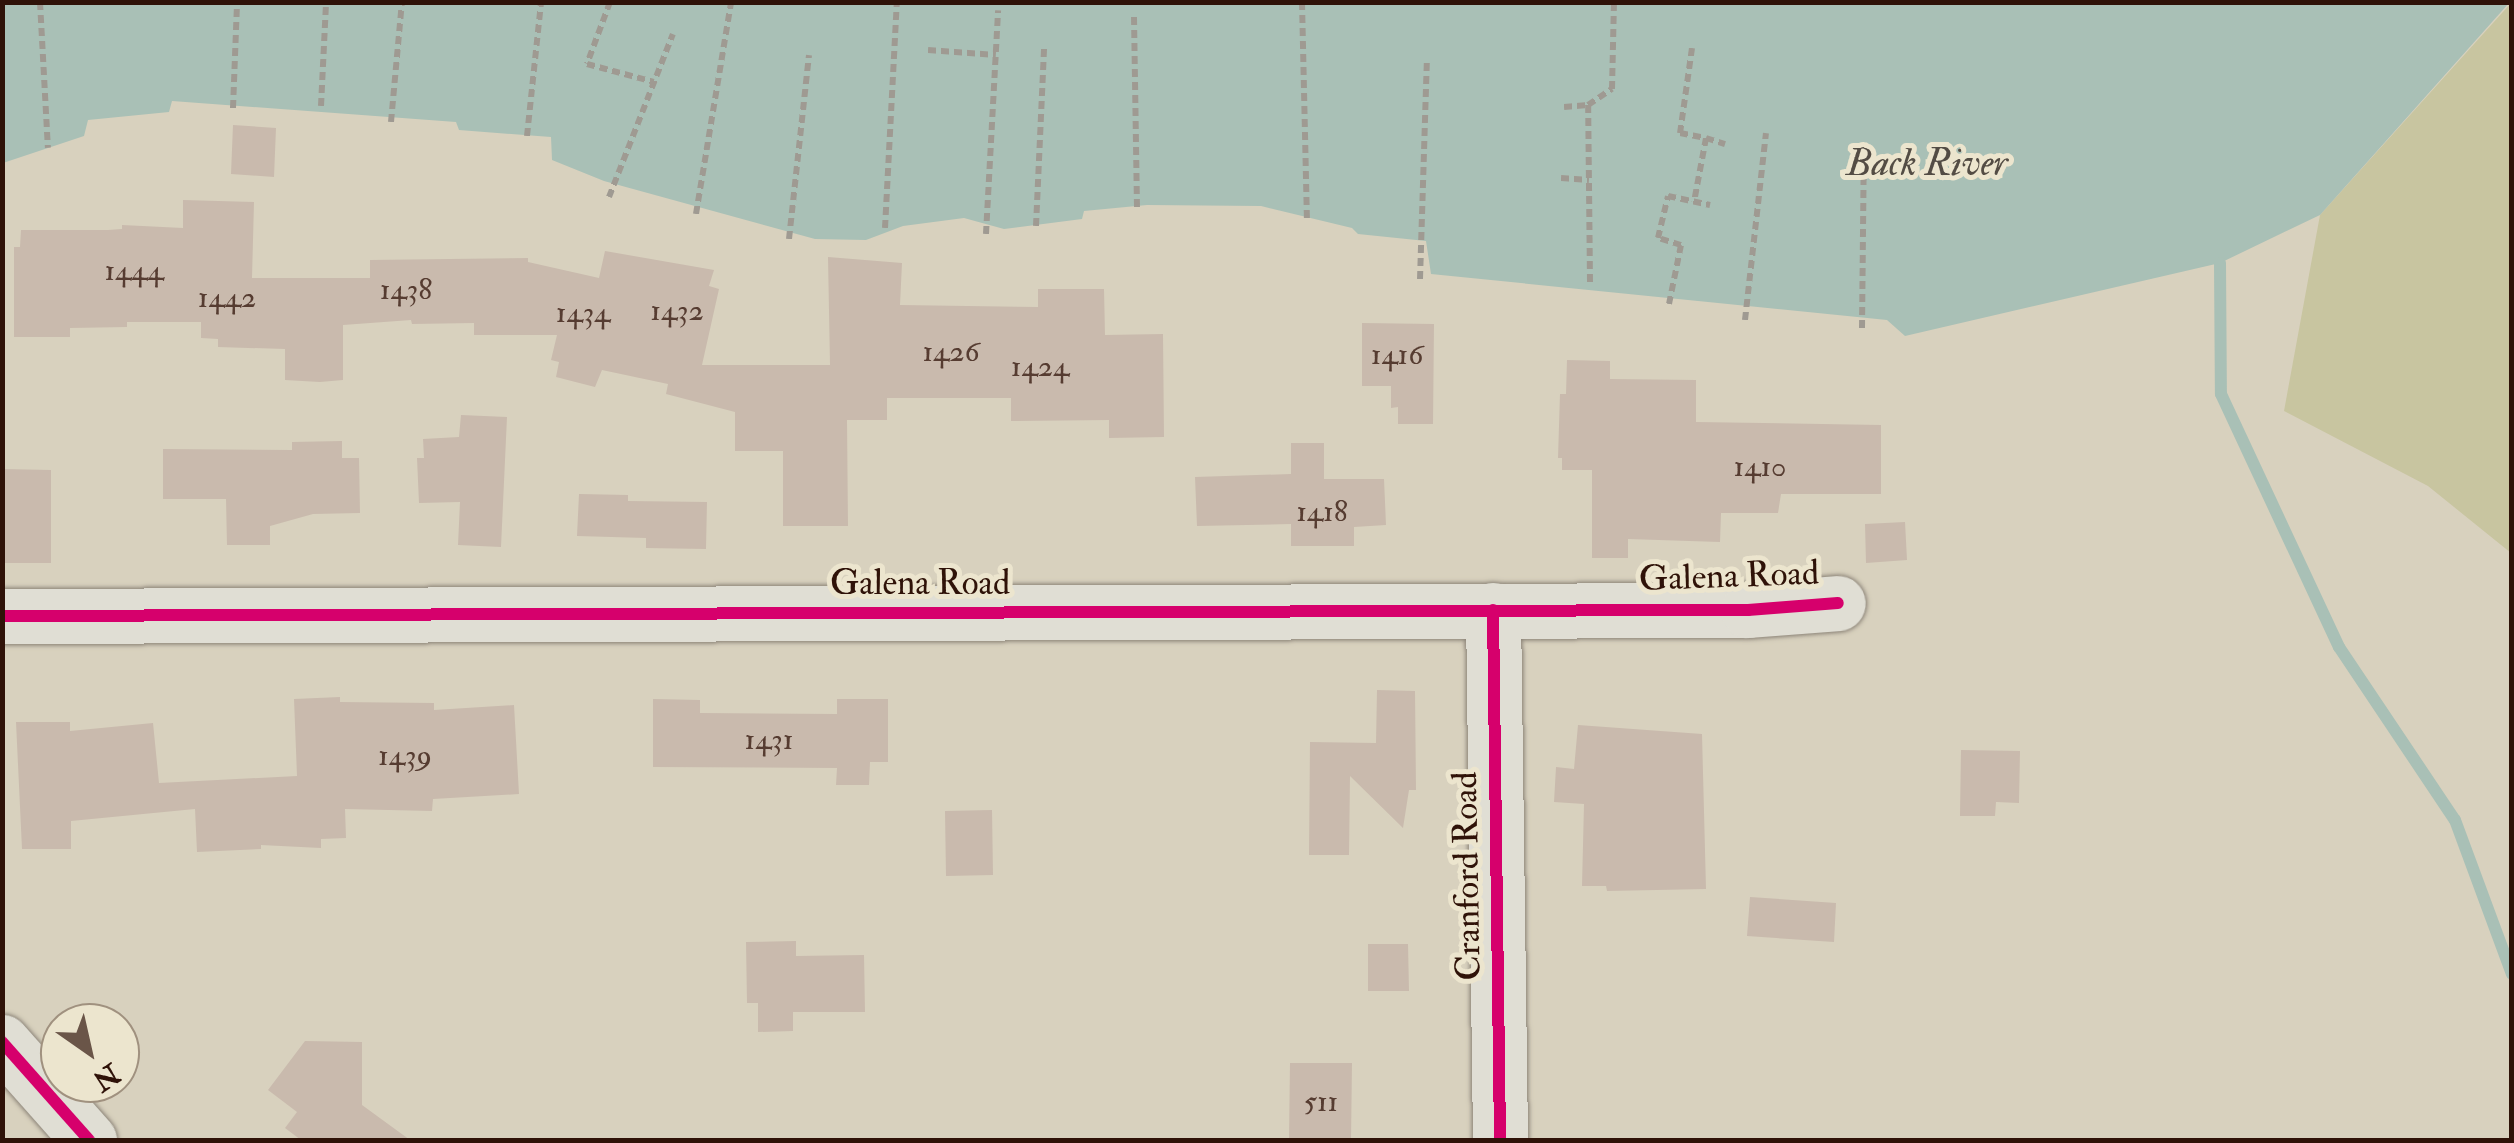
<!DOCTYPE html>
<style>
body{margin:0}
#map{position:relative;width:2514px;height:1143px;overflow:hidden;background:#d8d1be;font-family:"IM FELL Double Pica",serif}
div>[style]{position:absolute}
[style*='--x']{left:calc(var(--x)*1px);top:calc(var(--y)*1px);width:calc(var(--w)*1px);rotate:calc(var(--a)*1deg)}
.green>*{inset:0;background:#c8c5a0}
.water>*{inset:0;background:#a9c0b6}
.stream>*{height:12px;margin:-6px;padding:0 6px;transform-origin:6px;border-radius:6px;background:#a9c0b6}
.building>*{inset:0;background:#c9baad}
.path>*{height:6px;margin-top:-3px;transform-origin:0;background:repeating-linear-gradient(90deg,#9f9a92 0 8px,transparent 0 13px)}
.roads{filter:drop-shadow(0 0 2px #8d8579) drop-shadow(0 0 2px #8d8579)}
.minor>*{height:55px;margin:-27.5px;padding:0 27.5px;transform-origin:27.5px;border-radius:27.5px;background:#e0ded4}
.cycleway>*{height:12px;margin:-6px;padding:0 6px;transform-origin:6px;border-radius:6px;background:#d6006c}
span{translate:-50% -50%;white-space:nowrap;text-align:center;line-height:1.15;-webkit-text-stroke:10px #ece5ce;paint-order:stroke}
.number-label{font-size:30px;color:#563c31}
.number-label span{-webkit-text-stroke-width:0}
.street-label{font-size:35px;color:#2f1208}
.water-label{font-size:38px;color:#534c44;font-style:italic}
.frame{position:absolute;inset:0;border:5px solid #2f1208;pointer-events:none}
.north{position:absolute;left:40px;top:1003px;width:100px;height:100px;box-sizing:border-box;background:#ece5ce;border:2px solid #a0917f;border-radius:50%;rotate:146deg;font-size:28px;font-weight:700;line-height:40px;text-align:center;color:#2f1208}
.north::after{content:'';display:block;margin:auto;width:35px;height:45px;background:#6a5548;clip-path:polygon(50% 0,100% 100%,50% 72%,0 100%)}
</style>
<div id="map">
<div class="green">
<div style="clip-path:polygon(2511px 3px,2511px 553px,2428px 486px,2284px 411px,2320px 215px)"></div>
</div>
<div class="water">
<div style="clip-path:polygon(2px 3px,3px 2px,2509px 3px,2320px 215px,2220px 263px,1905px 336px,1887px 320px,1431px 274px,1426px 241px,1358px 234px,1352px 228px,1261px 206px,1147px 205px,1084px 211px,1082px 219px,1004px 229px,964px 218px,903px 226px,866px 240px,815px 239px,604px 181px,552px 160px,551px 137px,459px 130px,456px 122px,172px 101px,169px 112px,88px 120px,84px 136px,3px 163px)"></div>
</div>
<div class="stream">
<div style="--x:2220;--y:263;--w:131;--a:89.6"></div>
<div style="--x:2221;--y:394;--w:279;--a:65"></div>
<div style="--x:2339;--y:647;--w:208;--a:56.2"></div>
<div style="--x:2455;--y:820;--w:164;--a:69.7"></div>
</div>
<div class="building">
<div style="clip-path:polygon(233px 125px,276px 128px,274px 177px,231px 174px)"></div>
<div style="clip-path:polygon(183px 200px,254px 202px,252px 278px,370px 278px,370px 260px,528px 258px,528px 262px,599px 278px,605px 251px,714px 270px,709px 286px,719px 289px,702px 365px,830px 365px,828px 257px,902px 263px,900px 305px,1038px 307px,1038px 289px,1104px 289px,1105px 335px,1163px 334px,1164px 437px,1109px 438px,1109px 420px,1011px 421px,1011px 398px,887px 398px,887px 420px,847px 420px,848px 526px,783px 526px,783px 451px,735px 451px,735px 412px,666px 394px,668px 384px,602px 370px,595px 387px,556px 377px,559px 362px,551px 360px,557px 335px,474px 335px,474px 323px,412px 324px,411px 320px,343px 325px,343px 380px,320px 382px,285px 380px,285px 349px,218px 347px,218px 339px,201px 338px,201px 322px,127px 322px,127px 327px,70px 328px,70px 337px,14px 337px,14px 247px,20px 247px,21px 230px,108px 230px,122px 229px,122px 225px,183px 228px)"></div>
<div style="clip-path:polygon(1362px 323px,1434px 324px,1433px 424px,1398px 424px,1398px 407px,1391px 408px,1391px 386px,1362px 386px)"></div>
<div style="clip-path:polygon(1567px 360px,1610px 361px,1610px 379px,1696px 380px,1696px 422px,1881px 425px,1881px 494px,1781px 494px,1778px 513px,1721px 513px,1720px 542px,1628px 539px,1628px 558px,1592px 558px,1592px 470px,1562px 470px,1562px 458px,1558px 458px,1560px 394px,1566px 394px)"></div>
<div style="clip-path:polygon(461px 415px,507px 417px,501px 547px,458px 545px,460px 502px,419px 503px,417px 458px,424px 458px,423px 439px,459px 437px)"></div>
<div style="clip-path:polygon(342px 441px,342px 458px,359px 458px,360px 513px,313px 514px,270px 526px,270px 545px,227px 545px,226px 499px,163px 499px,163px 449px,292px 450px,292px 442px)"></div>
<div style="clip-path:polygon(1291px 443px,1324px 443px,1324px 479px,1384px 479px,1386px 525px,1354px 527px,1354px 546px,1291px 546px,1291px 524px,1197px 526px,1195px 477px,1291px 474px)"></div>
<div style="clip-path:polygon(2px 469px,51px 470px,51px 563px,2px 563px)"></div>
<div style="clip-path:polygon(579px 494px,628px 495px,628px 501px,707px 502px,706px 549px,646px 548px,646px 538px,577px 536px)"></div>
<div style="clip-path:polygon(1905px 522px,1907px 560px,1866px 563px,1865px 524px)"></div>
<div style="clip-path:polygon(1377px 690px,1415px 691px,1416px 790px,1409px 790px,1403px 828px,1350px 776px,1349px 855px,1309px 855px,1310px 742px,1376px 743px)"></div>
<div style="clip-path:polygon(340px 697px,340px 702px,434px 703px,434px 710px,514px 705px,519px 794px,433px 799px,432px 811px,345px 809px,346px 838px,321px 839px,321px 848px,261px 845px,261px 849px,197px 852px,195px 809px,71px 821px,71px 849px,22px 849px,16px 722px,70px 722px,70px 731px,153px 723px,159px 783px,297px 776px,294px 699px)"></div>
<div style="clip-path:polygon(653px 699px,700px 700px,700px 713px,837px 714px,837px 699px,888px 699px,888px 762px,870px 762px,869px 785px,836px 785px,837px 768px,653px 767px)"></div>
<div style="clip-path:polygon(1578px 725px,1702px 734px,1706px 889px,1607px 891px,1606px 886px,1582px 886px,1584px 804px,1554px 802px,1556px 767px,1574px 769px)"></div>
<div style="clip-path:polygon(1961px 750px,2020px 751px,2019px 803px,1996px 802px,1995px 816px,1960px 816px)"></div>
<div style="clip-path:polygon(992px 810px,993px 875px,946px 876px,945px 811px)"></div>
<div style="clip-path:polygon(1750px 897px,1836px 903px,1834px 942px,1747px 936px)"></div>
<div style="clip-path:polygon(796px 941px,796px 956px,864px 955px,865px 1012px,793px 1012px,793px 1031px,758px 1032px,758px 1003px,747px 1003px,746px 942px)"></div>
<div style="clip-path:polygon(1368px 944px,1408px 944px,1409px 991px,1368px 991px)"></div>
<div style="clip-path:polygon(305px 1041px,362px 1042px,362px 1105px,410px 1140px,301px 1140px,285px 1128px,297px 1112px,268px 1090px)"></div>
<div style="clip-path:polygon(1290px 1063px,1352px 1063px,1351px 1140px,1289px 1140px)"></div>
</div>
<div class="path">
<div style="--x:40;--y:2;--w:146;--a:86.9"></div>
<div style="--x:610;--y:2;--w:66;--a:110.4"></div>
<div style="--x:587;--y:64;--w:69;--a:15"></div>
<div style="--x:1302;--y:2;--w:219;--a:88.7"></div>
<div style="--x:1134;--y:17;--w:192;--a:89.1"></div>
<div style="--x:1692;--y:48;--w:86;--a:98"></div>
<div style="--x:1680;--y:133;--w:26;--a:11"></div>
<div style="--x:1706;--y:138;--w:65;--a:100.6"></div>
<div style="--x:928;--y:50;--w:68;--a:4.2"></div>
<div style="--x:321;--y:106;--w:104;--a:-87.2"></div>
<div style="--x:1564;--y:107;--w:24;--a:-5"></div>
<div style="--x:233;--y:108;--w:106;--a:-87.8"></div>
<div style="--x:391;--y:122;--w:121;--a:-84.8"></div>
<div style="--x:527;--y:136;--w:135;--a:-84"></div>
<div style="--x:1706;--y:138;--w:20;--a:18"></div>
<div style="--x:1561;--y:178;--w:28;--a:4"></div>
<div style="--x:609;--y:197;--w:175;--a:-68.6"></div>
<div style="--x:696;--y:214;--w:215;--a:-80.6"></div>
<div style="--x:1036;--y:226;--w:178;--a:-87.4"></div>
<div style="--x:885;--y:228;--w:226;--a:-87"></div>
<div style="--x:986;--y:234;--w:224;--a:-86.9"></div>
<div style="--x:789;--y:239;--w:185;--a:-83.8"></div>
<div style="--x:1420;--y:279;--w:219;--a:-88.2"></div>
<div style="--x:1590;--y:282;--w:177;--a:-90.6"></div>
<div style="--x:1588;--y:105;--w:29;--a:-34"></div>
<div style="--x:1612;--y:89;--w:87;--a:-88.7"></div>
<div style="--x:1669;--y:304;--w:60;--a:-78.5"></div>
<div style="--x:1681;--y:245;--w:24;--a:-163"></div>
<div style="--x:1658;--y:238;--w:43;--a:-76.6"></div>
<div style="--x:1668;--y:196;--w:43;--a:12.1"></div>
<div style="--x:1745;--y:320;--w:188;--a:-83.6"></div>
<div style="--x:1862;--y:328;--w:177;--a:-89.4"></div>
</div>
<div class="roads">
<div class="minor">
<div style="--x:1493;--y:610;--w:530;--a:89.24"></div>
<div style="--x:2;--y:616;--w:1746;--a:-0.2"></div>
<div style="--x:1748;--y:610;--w:90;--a:-4.4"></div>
<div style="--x:2;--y:1042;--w:131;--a:48.4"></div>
</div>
</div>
<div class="cycleway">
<div style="--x:1493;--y:610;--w:530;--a:89.24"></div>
<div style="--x:2;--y:616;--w:1746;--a:-0.2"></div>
<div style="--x:1748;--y:610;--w:90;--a:-4.4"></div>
<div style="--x:2;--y:1042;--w:131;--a:48.4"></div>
</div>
<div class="number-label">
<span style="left:134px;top:271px">1444</span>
<span style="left:406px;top:290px">1438</span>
<span style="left:227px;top:298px">1442</span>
<span style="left:677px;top:311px">1432</span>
<span style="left:583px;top:313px">1434</span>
<span style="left:951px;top:352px">1426</span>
<span style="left:1397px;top:355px">1416</span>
<span style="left:1040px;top:367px">1424</span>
<span style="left:1760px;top:467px">1410</span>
<span style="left:1322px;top:512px">1418</span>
<span style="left:769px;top:740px">1431</span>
<span style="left:405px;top:756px">1439</span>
<span style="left:1321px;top:1102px">511</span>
</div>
<div class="street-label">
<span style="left:1729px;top:576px;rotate:-2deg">Galena Road</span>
<span style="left:920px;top:583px">Galena Road</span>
<span style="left:1467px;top:876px;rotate:-91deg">Cranford Road</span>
</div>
<div class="water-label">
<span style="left:1927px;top:164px">Back River</span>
</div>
<div class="frame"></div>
<div class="north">N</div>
</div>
